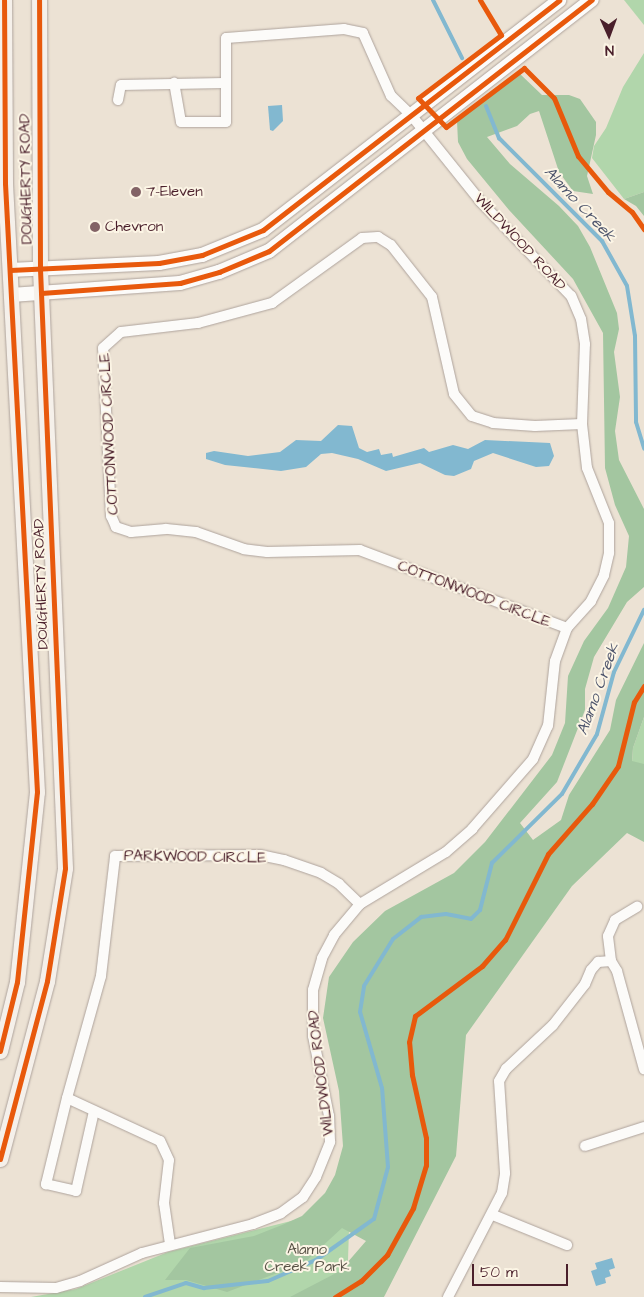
<!DOCTYPE html>
<style>
body{margin:0}
#map{position:relative;width:644px;height:1297px;overflow:hidden;background:#ece2d4;font-family:"Architects Daughter",sans-serif}
div>[style]{position:absolute}
[style*='--x']{left:calc(var(--x)*1px);top:calc(var(--y)*1px);width:calc(var(--w)*1px);rotate:calc(var(--a)*1deg)}
.green>*{inset:0;background:#b1d6ab}
.forest>*{inset:0;background:#a3c6a0}
.water>*{inset:0;background:#82b8d0}
.stream>*{height:4px;margin:-2px;padding:0 2px;transform-origin:2px;border-radius:2px;background:#82b8d0}
.roads{filter:drop-shadow(0 0 1px #aea39c) drop-shadow(0 0 1px #aea39c)}
.minor>*{height:10px;margin:-5px;padding:0 5px;transform-origin:5px;border-radius:5px;background:#fcfbf9}
.tertiary>*{height:14px;margin:-7px;padding:0 7px;transform-origin:7px;border-radius:7px;background:#fcfbf9}
.secondary>*{height:15px;margin:-7.5px;padding:0 7.5px;transform-origin:7.5px;border-radius:7.5px;background:#f5f0ea}
.cycleway>*{height:5px;margin:-2.5px;padding:0 2.5px;transform-origin:2.5px;border-radius:2.5px;background:#e8590c}
.dots>*{width:14px;height:14px;translate:-50% -50%;box-sizing:border-box;border:2px solid #fcf5e5;border-radius:50%}
span{translate:-50% -50%;white-space:nowrap;text-align:center;line-height:1.15;-webkit-text-stroke:4px #fcf5e5;paint-order:stroke}
.street-label{font-size:15px;color:#4a1f2b}
.poi-label{font-size:15px;color:#4a1f2b}
.left{translate:0 -50%;text-align:left}
.park-label{font-size:15px;color:#5a5347}
.water-label{font-size:16px;color:#4e556d;font-style:italic}
.north{position:absolute;left:584px;top:10px;width:50px;height:50px;-webkit-text-stroke:4px #fcf5e5;paint-order:stroke;rotate:178deg;font-size:14px;font-weight:700;line-height:20px;text-align:center;color:#4a1f2b}
.north::after{content:'';display:block;margin:auto;width:18px;height:22px;background:#4a1f2b;clip-path:polygon(50% 0,100% 100%,50% 72%,0 100%)}
.scale{position:absolute;left:472px;top:1264px;width:96px;height:22px;box-sizing:border-box;border:2px solid #4a1f2b;border-top:0;padding-left:6px;font-size:15px;line-height:18px;white-space:nowrap;color:#4a1f2b;-webkit-text-stroke:4px #fcf5e5;paint-order:stroke}
</style>
<div id="map">
<div class="green">
<div style="clip-path:polygon(624px 0,644px 0,644px 25px)"></div>
<div style="clip-path:polygon(644px 53px,644px 192px,624px 199px,592px 158px,594px 146px,606px 128px,623px 87px)"></div>
<div style="clip-path:polygon(644px 717px,644px 766px,632px 762px,633px 748px)"></div>
<div style="clip-path:polygon(350px 1200px,347px 1290px,352px 1297px,31px 1297px,76px 1289px,168px 1252px,299px 1219px)"></div>
</div>
<div class="forest">
<div style="clip-path:polygon(519px 73px,542px 95px,569px 95px,580px 99px,596px 122px,596px 135px,587px 176px,593px 194px,573px 191px,559px 172px,539px 111px,530px 114px,517px 126px,487px 137px,510px 164px,559px 206px,578px 226px,590px 247px,617px 313px,619px 329px,614px 352px,620px 397px,615px 431px,619px 460px,644px 509px,644px 587px,627px 602px,594px 657px,585px 689px,585px 710px,557px 782px,520px 823px,533px 840px,561px 820px,569px 795px,610px 730px,616px 700px,644px 643px,644px 717px,633px 748px,632px 761px,644px 764px,644px 842px,627px 833px,572px 886px,466px 1035px,456px 1156px,384px 1297px,290px 1297px,340px 1271px,366px 1241px,342px 1228px,304px 1263px,227px 1292px,186px 1280px,165px 1280px,190px 1248px,254px 1236px,282px 1225px,302px 1216px,325px 1193px,335px 1175px,343px 1146px,339px 1091px,323px 1018px,329px 977px,353px 942px,385px 911px,454px 873px,485px 842px,552px 755px,565px 723px,568px 676px,584px 641px,608px 608px,626px 567px,629px 536px,615px 505px,605px 468px,603px 333px,573px 279px,509px 210px,467px 159px,458px 142px,457px 121px)"></div>
<div style="clip-path:polygon(644px 192px,644px 216px,636px 206px,624px 199px)"></div>
</div>
<div class="water">
<div style="clip-path:polygon(282px 105px,283px 121px,273px 131px,270px 130px,268px 106px)"></div>
<div style="clip-path:polygon(338px 425px,352px 426px,359px 448px,367px 452px,379px 449px,381px 455px,392px 453px,393px 457px,424px 448px,429px 452px,453px 445px,468px 449px,485px 440px,550px 443px,554px 456px,549px 466px,536px 467px,493px 453px,474px 461px,471px 469px,454px 476px,445px 475px,420px 463px,386px 471px,358px 459px,332px 453px,321px 454px,306px 467px,281px 471px,225px 465px,206px 459px,206px 453px,214px 451px,248px 456px,280px 452px,296px 440px,321px 441px)"></div>
<div style="clip-path:polygon(612px 1258px,615px 1268px,609px 1270px,611px 1276px,605px 1278px,606px 1283px,596px 1286px,591px 1271px,597px 1269px,595px 1263px)"></div>
</div>
<div class="stream">
<div style="--x:433;--y:0;--w:65;--a:63.4"></div>
<div style="--x:486;--y:106;--w:35;--a:68"></div>
<div style="--x:499;--y:138;--w:146;--a:45"></div>
<div style="--x:602;--y:241;--w:51;--a:60.9"></div>
<div style="--x:627;--y:286;--w:51;--a:80.9"></div>
<div style="--x:635;--y:336;--w:86;--a:89.3"></div>
<div style="--x:636;--y:422;--w:28;--a:73"></div>
<div style="--x:145;--y:1297;--w:43;--a:-18.9"></div>
<div style="--x:186;--y:1283;--w:19;--a:16"></div>
<div style="--x:204;--y:1288;--w:64;--a:-6.2"></div>
<div style="--x:268;--y:1281;--w:52;--a:-23.6"></div>
<div style="--x:316;--y:1260;--w:71;--a:-35.3"></div>
<div style="--x:374;--y:1219;--w:54;--a:-74.9"></div>
<div style="--x:388;--y:1167;--w:79;--a:-94.3"></div>
<div style="--x:382;--y:1088;--w:79;--a:-106.1"></div>
<div style="--x:360;--y:1012;--w:26;--a:-81"></div>
<div style="--x:364;--y:986;--w:55;--a:-58.3"></div>
<div style="--x:393;--y:939;--w:36;--a:-38"></div>
<div style="--x:421;--y:917;--w:25;--a:-7"></div>
<div style="--x:446;--y:914;--w:25;--a:11"></div>
<div style="--x:471;--y:919;--w:13;--a:-45"></div>
<div style="--x:480;--y:910;--w:49;--a:-75.7"></div>
<div style="--x:492;--y:863;--w:98;--a:-44.6"></div>
<div style="--x:562;--y:794;--w:69;--a:-59.7"></div>
<div style="--x:597;--y:734;--w:64;--a:-74.7"></div>
<div style="--x:614;--y:672;--w:69;--a:-64.2"></div>
</div>
<div class="roads">
<div class="minor">
<div style="--x:118;--y:100;--w:15;--a:-79"></div>
<div style="--x:121;--y:85;--w:103;--a:-1.1"></div>
<div style="--x:567;--y:628;--w:221;--a:-159.4"></div>
<div style="--x:360;--y:550;--w:93;--a:178.8"></div>
<div style="--x:267;--y:552;--w:23;--a:-173"></div>
<div style="--x:244;--y:549;--w:51;--a:-160.5"></div>
<div style="--x:196;--y:532;--w:30;--a:-174"></div>
<div style="--x:166;--y:529;--w:35;--a:175"></div>
<div style="--x:131;--y:532;--w:16;--a:-162"></div>
<div style="--x:116;--y:527;--w:12;--a:-114"></div>
<div style="--x:111;--y:516;--w:168;--a:-92.7"></div>
<div style="--x:103;--y:348;--w:24;--a:-42"></div>
<div style="--x:121;--y:332;--w:78;--a:-6.7"></div>
<div style="--x:198;--y:323;--w:77;--a:-15.1"></div>
<div style="--x:272;--y:303;--w:111;--a:-35.8"></div>
<div style="--x:362;--y:238;--w:16;--a:-4"></div>
<div style="--x:378;--y:237;--w:15;--a:32"></div>
<div style="--x:391;--y:245;--w:66;--a:51.7"></div>
<div style="--x:432;--y:297;--w:99;--a:77.2"></div>
<div style="--x:454;--y:394;--w:28;--a:51"></div>
<div style="--x:472;--y:416;--w:22;--a:18"></div>
<div style="--x:493;--y:423;--w:42;--a:4.1"></div>
<div style="--x:535;--y:426;--w:47;--a:-2.4"></div>
<div style="--x:611;--y:961;--w:25;--a:-97"></div>
<div style="--x:608;--y:936;--w:17;--a:-66"></div>
<div style="--x:615;--y:920;--w:26;--a:-31"></div>
<div style="--x:67;--y:1098;--w:89;--a:103.7"></div>
<div style="--x:46;--y:1184;--w:31;--a:13"></div>
<div style="--x:76;--y:1191;--w:82;--a:-77.3"></div>
<div style="--x:585;--y:1146;--w:62;--a:-17.9"></div>
<div style="--x:493;--y:1215;--w:80;--a:22.1"></div>
<div style="--x:170;--y:1244;--w:41;--a:-98.3"></div>
<div style="--x:164;--y:1203;--w:43;--a:-83.4"></div>
<div style="--x:169;--y:1160;--w:21;--a:-115"></div>
<div style="--x:160;--y:1141;--w:102;--a:-155.2"></div>
<div style="--x:67;--y:1098;--w:127;--a:-74.4"></div>
<div style="--x:101;--y:976;--w:121;--a:-83.3"></div>
<div style="--x:115;--y:856;--w:145;--a:-0.4"></div>
<div style="--x:260;--y:855;--w:25;--a:12"></div>
<div style="--x:284;--y:860;--w:39;--a:19"></div>
<div style="--x:321;--y:873;--w:21;--a:31"></div>
<div style="--x:339;--y:884;--w:29;--a:44"></div>
<div style="--x:0;--y:1287;--w:56;--a:1"></div>
<div style="--x:56;--y:1288;--w:25;--a:-16"></div>
<div style="--x:80;--y:1281;--w:68;--a:-24.3"></div>
<div style="--x:142;--y:1253;--w:115;--a:-14.6"></div>
<div style="--x:253;--y:1224;--w:30;--a:-21"></div>
<div style="--x:281;--y:1213;--w:27;--a:-36"></div>
<div style="--x:303;--y:1197;--w:24;--a:-57"></div>
<div style="--x:316;--y:1177;--w:38;--a:-68"></div>
<div style="--x:330;--y:1142;--w:26;--a:-92"></div>
<div style="--x:329;--y:1116;--w:82;--a:-101.3"></div>
<div style="--x:313;--y:1036;--w:46;--a:-90"></div>
<div style="--x:313;--y:990;--w:33;--a:-74"></div>
<div style="--x:322;--y:958;--w:26;--a:-62"></div>
<div style="--x:334;--y:935;--w:40;--a:-50"></div>
<div style="--x:360;--y:904;--w:100;--a:-31.2"></div>
<div style="--x:446;--y:852;--w:35;--a:-41"></div>
<div style="--x:472;--y:829;--w:93;--a:-48.9"></div>
<div style="--x:533;--y:759;--w:36;--a:-66"></div>
<div style="--x:548;--y:726;--w:65;--a:-83.9"></div>
<div style="--x:555;--y:661;--w:35;--a:-70"></div>
<div style="--x:567;--y:628;--w:36;--a:-48"></div>
<div style="--x:591;--y:601;--w:29;--a:-63"></div>
<div style="--x:604;--y:575;--w:23;--a:-77"></div>
<div style="--x:609;--y:553;--w:30;--a:-90"></div>
<div style="--x:609;--y:523;--w:59;--a:-111.8"></div>
<div style="--x:587;--y:468;--w:44;--a:-96.5"></div>
<div style="--x:582;--y:424;--w:80;--a:-87.9"></div>
<div style="--x:585;--y:344;--w:25;--a:-99"></div>
<div style="--x:581;--y:319;--w:25;--a:-113"></div>
<div style="--x:571;--y:296;--w:130;--a:-133.8"></div>
<div style="--x:481;--y:202;--w:112;--a:-128.8"></div>
<div style="--x:411;--y:115;--w:28;--a:-136"></div>
<div style="--x:391;--y:96;--w:69;--a:-114"></div>
<div style="--x:363;--y:33;--w:19;--a:-168"></div>
<div style="--x:344;--y:29;--w:118;--a:175.6"></div>
<div style="--x:226;--y:38;--w:84;--a:90"></div>
<div style="--x:226;--y:122;--w:45;--a:180"></div>
<div style="--x:181;--y:122;--w:40;--a:-100"></div>
<div style="--x:448;--y:1297;--w:117;--a:-62.6"></div>
<div style="--x:502;--y:1193;--w:20;--a:-81"></div>
<div style="--x:505;--y:1173;--w:92;--a:-93.7"></div>
<div style="--x:499;--y:1081;--w:14;--a:-60"></div>
<div style="--x:506;--y:1069;--w:64;--a:-43.1"></div>
<div style="--x:553;--y:1025;--w:52;--a:-52"></div>
<div style="--x:585;--y:984;--w:15;--a:-67"></div>
<div style="--x:591;--y:970;--w:11;--a:-49"></div>
<div style="--x:598;--y:962;--w:13;--a:-4"></div>
<div style="--x:611;--y:961;--w:12;--a:59"></div>
<div style="--x:617;--y:971;--w:102;--a:74.6"></div>
</div>
<div class="tertiary">
<div style="--x:10;--y:270;--w:149;--a:-2.7"></div>
<div style="--x:159;--y:263;--w:44;--a:-10.5"></div>
<div style="--x:202;--y:255;--w:66;--a:-22.3"></div>
<div style="--x:263;--y:230;--w:375;--a:-37.8"></div>
<div style="--x:11;--y:295;--w:169;--a:-4.1"></div>
<div style="--x:180;--y:283;--w:41;--a:-15.8"></div>
<div style="--x:219;--y:272;--w:54;--a:-22.8"></div>
<div style="--x:269;--y:251;--w:409;--a:-37.9"></div>
</div>
<div class="secondary">
<div style="--x:0;--y:1051;--w:71;--a:-76.2"></div>
<div style="--x:17;--y:982;--w:191;--a:-84"></div>
<div style="--x:37;--y:792;--w:610;--a:-93.01"></div>
<div style="--x:5;--y:183;--w:183;--a:-90.3"></div>
<div style="--x:0;--y:1159;--w:184;--a:-75.2"></div>
<div style="--x:47;--y:981;--w:114;--a:-80.9"></div>
<div style="--x:65;--y:868;--w:600;--a:-92.39"></div>
<div style="--x:40;--y:269;--w:269;--a:-90.2"></div>
</div>
</div>
<div class="cycleway">
<div style="--x:480;--y:0;--w:41;--a:59"></div>
<div style="--x:501;--y:35;--w:104;--a:142.8"></div>
<div style="--x:418;--y:98;--w:40;--a:46"></div>
<div style="--x:446;--y:127;--w:98;--a:-37.1"></div>
<div style="--x:524;--y:68;--w:42;--a:45"></div>
<div style="--x:554;--y:98;--w:63;--a:67.5"></div>
<div style="--x:578;--y:156;--w:47;--a:50.2"></div>
<div style="--x:608;--y:192;--w:31;--a:40"></div>
<div style="--x:632;--y:212;--w:21;--a:55"></div>
<div style="--x:10;--y:270;--w:149;--a:-2.7"></div>
<div style="--x:159;--y:263;--w:44;--a:-10.5"></div>
<div style="--x:202;--y:255;--w:66;--a:-22.3"></div>
<div style="--x:263;--y:230;--w:375;--a:-37.8"></div>
<div style="--x:41;--y:293;--w:139;--a:-4.1"></div>
<div style="--x:180;--y:283;--w:41;--a:-15.8"></div>
<div style="--x:219;--y:272;--w:54;--a:-22.8"></div>
<div style="--x:269;--y:251;--w:409;--a:-37.9"></div>
<div style="--x:0;--y:1051;--w:71;--a:-76.2"></div>
<div style="--x:17;--y:982;--w:191;--a:-84"></div>
<div style="--x:37;--y:792;--w:610;--a:-93.01"></div>
<div style="--x:5;--y:183;--w:183;--a:-90.3"></div>
<div style="--x:0;--y:1159;--w:184;--a:-75.2"></div>
<div style="--x:47;--y:981;--w:114;--a:-80.9"></div>
<div style="--x:65;--y:868;--w:600;--a:-92.39"></div>
<div style="--x:40;--y:269;--w:269;--a:-90.2"></div>
<div style="--x:335;--y:1297;--w:31;--a:-32"></div>
<div style="--x:361;--y:1281;--w:37;--a:-45"></div>
<div style="--x:387;--y:1255;--w:54;--a:-61"></div>
<div style="--x:413;--y:1208;--w:45;--a:-73.2"></div>
<div style="--x:426;--y:1165;--w:27;--a:-90"></div>
<div style="--x:426;--y:1138;--w:65;--a:-102.5"></div>
<div style="--x:412;--y:1075;--w:33;--a:-95"></div>
<div style="--x:409;--y:1042;--w:27;--a:-77"></div>
<div style="--x:415;--y:1016;--w:84;--a:-36.7"></div>
<div style="--x:482;--y:966;--w:35;--a:-49"></div>
<div style="--x:505;--y:940;--w:96;--a:-63.4"></div>
<div style="--x:548;--y:854;--w:67;--a:-48.7"></div>
<div style="--x:592;--y:804;--w:46;--a:-55.6"></div>
<div style="--x:618;--y:766;--w:66;--a:-76"></div>
<div style="--x:634;--y:702;--w:19;--a:-58"></div>
</div>
<div class="dots">
<div style="left:136px;top:192px;background:#836366"></div>
<div style="left:95px;top:227px;background:#836366"></div>
</div>
<div class="street-label">
<span style="left:26px;top:179px;rotate:-91deg">DOUGHERTY ROAD</span>
<span style="left:520px;top:242px;rotate:47deg">WILDWOOD ROAD</span>
<span style="left:109px;top:434px;rotate:-93deg">COTTONWOOD CIRCLE</span>
<span style="left:41px;top:584px;rotate:-92deg">DOUGHERTY ROAD</span>
<span style="left:474px;top:594px;rotate:21deg">COTTONWOOD CIRCLE</span>
<span style="left:195px;top:857px;rotate:1deg">PARKWOOD CIRCLE</span>
<span style="left:321px;top:1073px;rotate:-97deg">WILDWOOD ROAD</span>
</div>
<div class="poi-label">
<span class="left" style="left:146px;top:192px">7-Eleven</span>
<span class="left" style="left:105px;top:227px">Chevron</span>
</div>
<div class="park-label">
<span style="left:307px;top:1258px">Alamo<br>Creek Park</span>
</div>
<div class="water-label">
<span style="left:580px;top:204px;rotate:47deg">Alamo Creek</span>
<span style="left:598px;top:689px;rotate:-70deg">Alamo Creek</span>
</div>
<div class="north">N</div>
<div class="scale">50 m</div>
</div>
